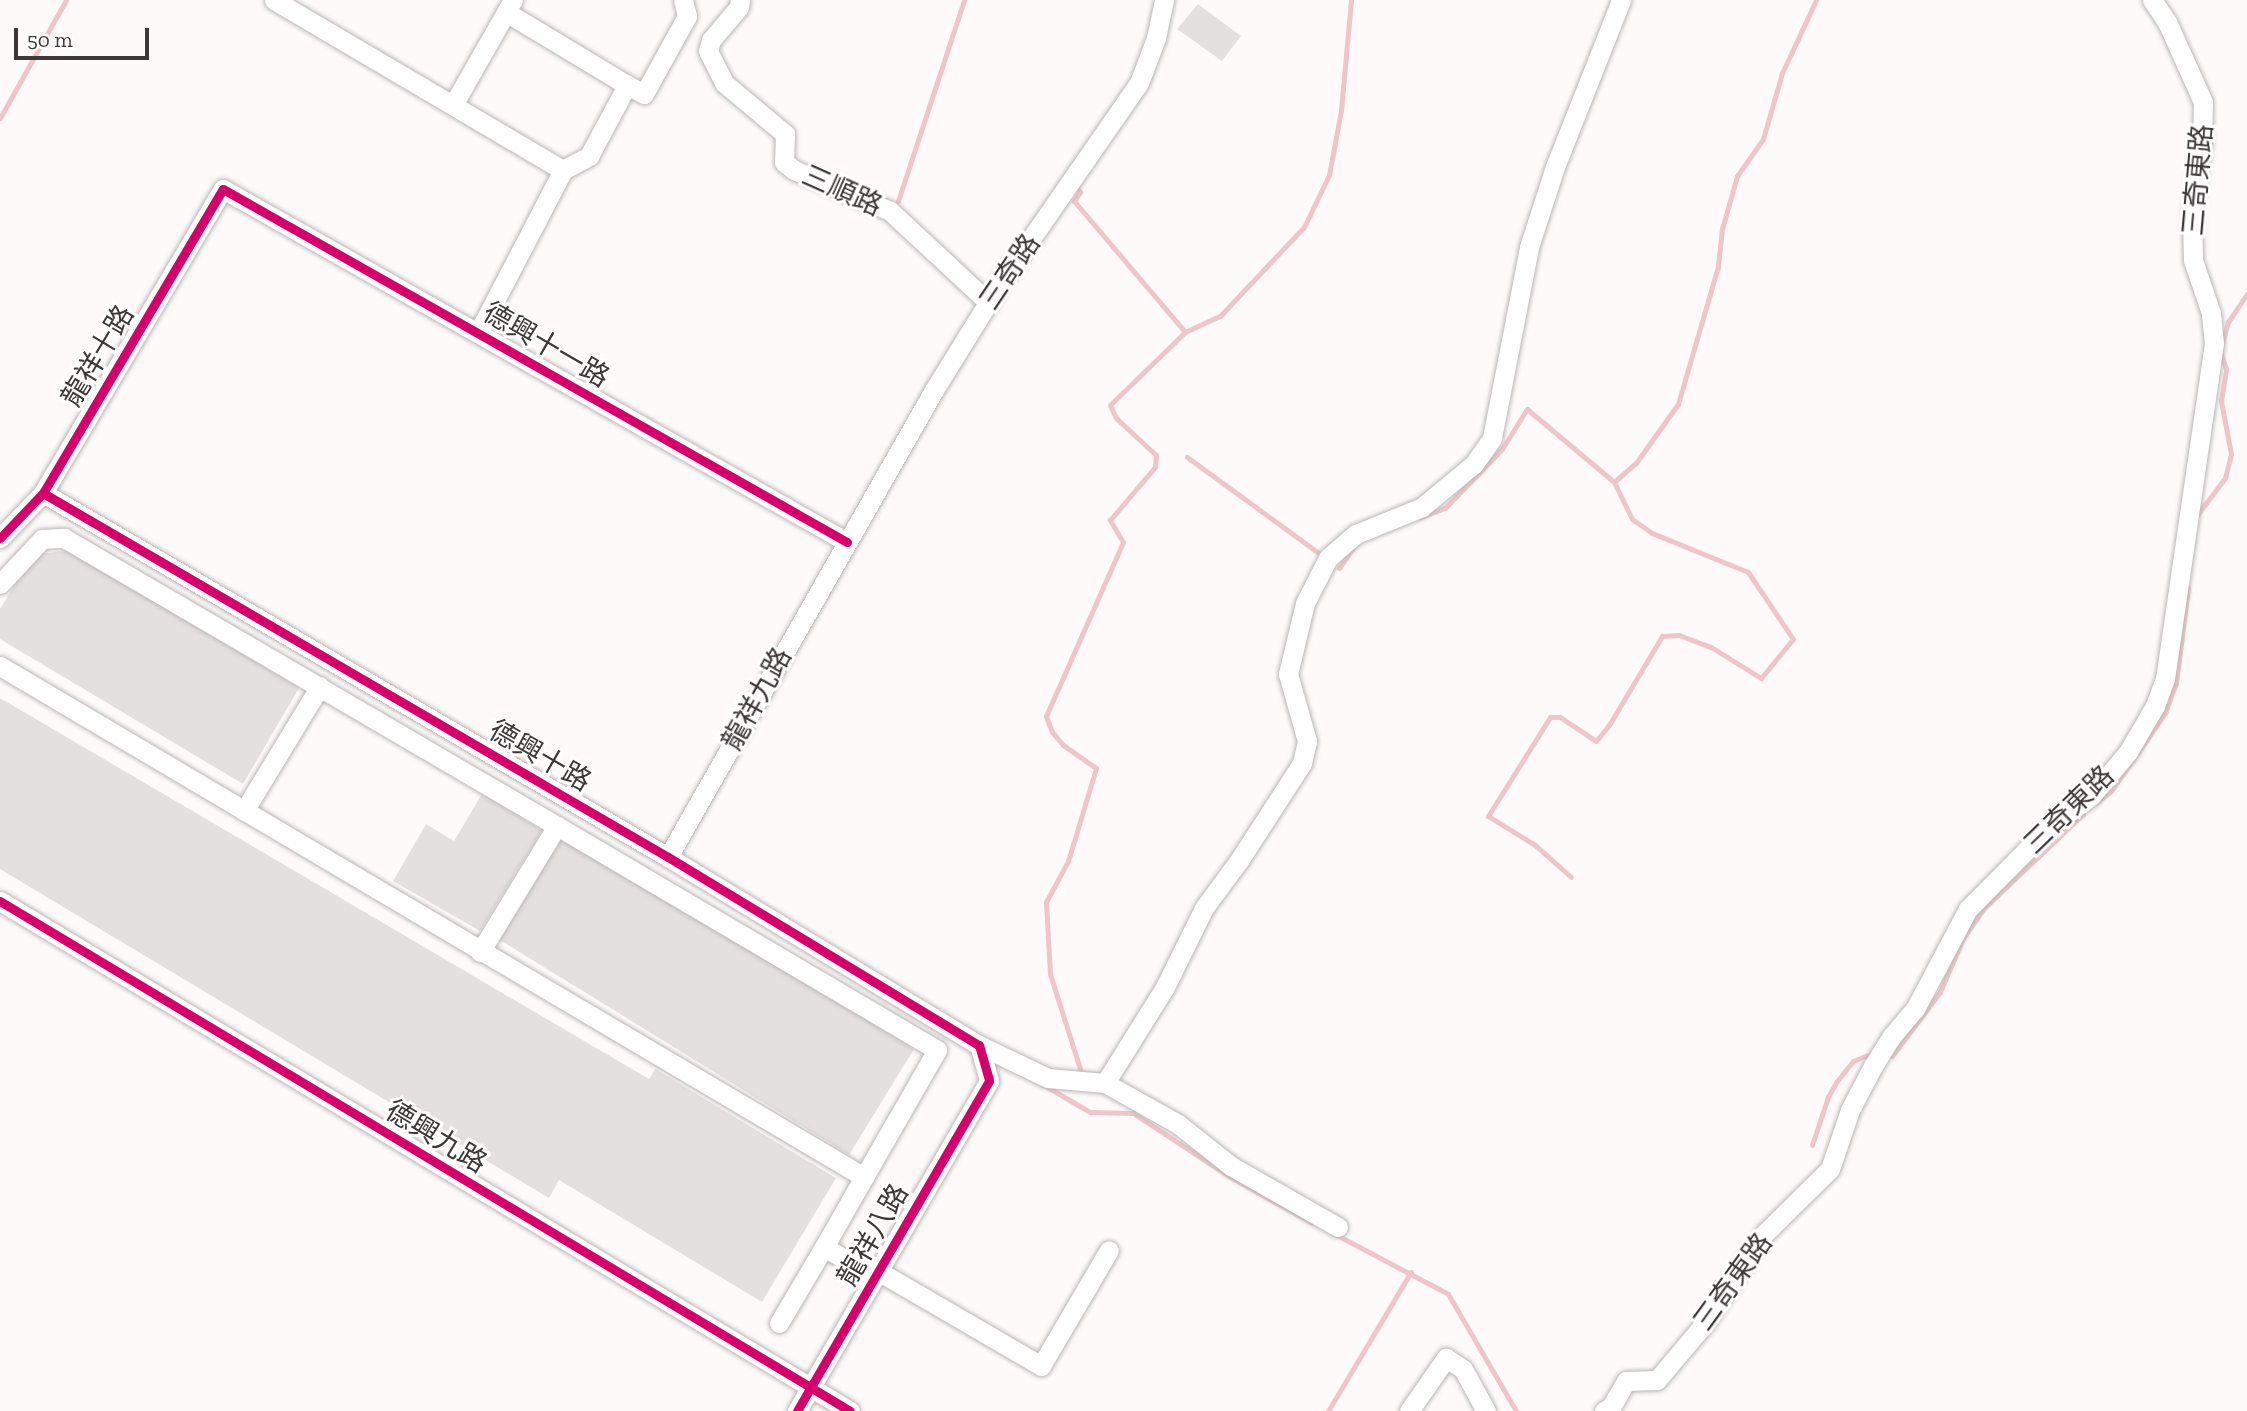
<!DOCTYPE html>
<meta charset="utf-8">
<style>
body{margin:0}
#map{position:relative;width:2247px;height:1411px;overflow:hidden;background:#fefafa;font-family:"Zilla Slab","Noto Sans TC",serif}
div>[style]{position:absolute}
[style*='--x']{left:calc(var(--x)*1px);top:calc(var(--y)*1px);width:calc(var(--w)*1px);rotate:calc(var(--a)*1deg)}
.stream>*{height:5px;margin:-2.5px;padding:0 2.5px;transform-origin:2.5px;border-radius:2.5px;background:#f0c5c9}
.building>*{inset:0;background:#e5e0e0}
.roads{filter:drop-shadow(0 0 2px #bab6b6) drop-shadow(0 0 2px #bab6b6)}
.minor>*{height:19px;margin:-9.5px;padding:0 9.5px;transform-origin:9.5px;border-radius:9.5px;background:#fffefe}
.cycleway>*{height:9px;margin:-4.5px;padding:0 4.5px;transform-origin:4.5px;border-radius:4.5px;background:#d6006c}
span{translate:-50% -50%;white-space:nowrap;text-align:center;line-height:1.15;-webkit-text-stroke:6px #fff;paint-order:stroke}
.street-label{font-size:28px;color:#3d3737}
.scale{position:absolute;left:14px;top:28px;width:135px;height:32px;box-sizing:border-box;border:4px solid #3d3737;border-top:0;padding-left:9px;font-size:21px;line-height:24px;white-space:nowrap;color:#3d3737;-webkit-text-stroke:5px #fff;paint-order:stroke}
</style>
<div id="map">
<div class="stream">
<div style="--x:0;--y:118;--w:135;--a:-60.8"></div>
<div style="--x:1075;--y:184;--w:9;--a:58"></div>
<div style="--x:1080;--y:192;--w:11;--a:124"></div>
<div style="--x:1074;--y:201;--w:172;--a:49.7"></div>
<div style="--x:898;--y:201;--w:212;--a:-71.8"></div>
<div style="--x:1187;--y:457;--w:168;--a:36.1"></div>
<div style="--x:2197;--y:515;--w:46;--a:-52.9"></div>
<div style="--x:2225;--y:478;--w:25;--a:-76"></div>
<div style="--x:2231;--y:454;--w:54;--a:-100.7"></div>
<div style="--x:2221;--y:401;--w:32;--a:-81"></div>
<div style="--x:2226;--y:369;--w:19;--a:-108"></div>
<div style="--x:2220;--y:351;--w:30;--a:-75"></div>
<div style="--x:2228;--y:322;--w:34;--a:-56"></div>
<div style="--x:1421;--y:517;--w:26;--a:-21"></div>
<div style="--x:1445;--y:508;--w:82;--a:-46"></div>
<div style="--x:1502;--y:449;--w:47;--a:-58"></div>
<div style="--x:1527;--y:409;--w:114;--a:40"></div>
<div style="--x:1339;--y:568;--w:24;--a:-55"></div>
<div style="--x:2096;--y:803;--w:19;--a:-39"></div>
<div style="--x:2111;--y:791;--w:95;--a:-55.3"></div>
<div style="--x:2165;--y:713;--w:32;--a:-70"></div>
<div style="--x:2176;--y:683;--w:96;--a:-82.8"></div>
<div style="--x:1571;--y:877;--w:48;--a:-138.4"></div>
<div style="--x:1535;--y:845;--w:55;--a:-148.3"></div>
<div style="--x:1488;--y:816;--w:117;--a:-57.9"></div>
<div style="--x:1550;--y:717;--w:10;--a:0"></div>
<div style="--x:1560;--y:717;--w:43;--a:33.7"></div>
<div style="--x:1596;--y:741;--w:21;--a:-51"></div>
<div style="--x:1609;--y:725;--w:104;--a:-59.2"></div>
<div style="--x:1662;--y:636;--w:17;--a:-3"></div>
<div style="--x:1679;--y:635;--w:34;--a:21"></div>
<div style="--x:1711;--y:647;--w:59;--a:31.8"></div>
<div style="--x:1761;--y:678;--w:50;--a:-50.6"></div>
<div style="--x:1793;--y:639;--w:81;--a:-123.9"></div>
<div style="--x:1748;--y:572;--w:104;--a:-157.9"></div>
<div style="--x:1652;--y:533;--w:24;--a:-145"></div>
<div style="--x:1632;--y:519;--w:41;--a:-115.9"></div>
<div style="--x:1614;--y:482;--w:29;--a:-41"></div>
<div style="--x:1636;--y:463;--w:72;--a:-54.6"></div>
<div style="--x:1678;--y:404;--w:144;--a:-73.8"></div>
<div style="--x:1718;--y:266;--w:37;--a:-84"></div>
<div style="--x:1722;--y:229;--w:55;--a:-74.2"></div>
<div style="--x:1737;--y:176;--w:45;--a:-54.9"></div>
<div style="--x:1763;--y:139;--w:69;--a:-73.9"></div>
<div style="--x:1782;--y:73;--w:81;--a:-65"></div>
<div style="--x:1892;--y:1056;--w:80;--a:-53.1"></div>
<div style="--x:1940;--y:992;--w:59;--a:-66.9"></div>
<div style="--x:1963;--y:938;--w:35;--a:-55"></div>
<div style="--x:1983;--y:909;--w:138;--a:-43.5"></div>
<div style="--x:1082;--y:1075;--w:106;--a:-107.6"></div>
<div style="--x:1050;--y:974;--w:72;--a:-93.2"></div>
<div style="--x:1046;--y:902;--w:47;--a:-61.8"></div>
<div style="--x:1068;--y:861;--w:97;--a:-73.2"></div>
<div style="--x:1096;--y:768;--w:40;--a:-145.1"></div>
<div style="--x:1063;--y:745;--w:17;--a:-130"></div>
<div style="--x:1052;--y:732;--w:17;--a:-111"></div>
<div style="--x:1046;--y:716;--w:190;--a:-66.1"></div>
<div style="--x:1123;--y:542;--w:26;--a:-121"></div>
<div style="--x:1110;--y:520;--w:70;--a:-49.7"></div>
<div style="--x:1155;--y:467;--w:12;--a:-85"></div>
<div style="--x:1156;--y:455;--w:54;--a:-137.2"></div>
<div style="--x:1116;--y:418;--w:14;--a:-115"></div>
<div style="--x:1110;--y:405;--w:105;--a:-44.2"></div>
<div style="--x:1185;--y:332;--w:38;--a:-25"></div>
<div style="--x:1220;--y:316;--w:122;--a:-46.7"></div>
<div style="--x:1304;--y:227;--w:58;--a:-64.3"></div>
<div style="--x:1329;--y:175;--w:66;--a:-79.5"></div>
<div style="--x:1341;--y:110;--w:110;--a:-84.8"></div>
<div style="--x:1042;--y:1084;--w:56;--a:30.3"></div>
<div style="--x:1090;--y:1112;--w:43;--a:1.3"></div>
<div style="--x:1133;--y:1113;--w:115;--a:33.3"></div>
<div style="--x:1229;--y:1176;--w:95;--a:29.5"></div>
<div style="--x:1812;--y:1145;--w:51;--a:-71.6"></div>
<div style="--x:1828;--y:1097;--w:18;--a:-61"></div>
<div style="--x:1837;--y:1081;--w:26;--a:-51"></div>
<div style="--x:1853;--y:1061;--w:22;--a:-22"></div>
<div style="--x:1333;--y:1233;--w:130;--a:27.9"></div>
<div style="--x:1448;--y:1294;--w:135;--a:59.8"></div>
<div style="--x:1328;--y:1411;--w:162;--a:-59.2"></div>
</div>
<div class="building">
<div style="clip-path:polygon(1198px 4px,1241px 36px,1222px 61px,1177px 29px)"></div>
<div style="clip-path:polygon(70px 550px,299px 688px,243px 784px,0 639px,0 609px,33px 555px)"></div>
<div style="clip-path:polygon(0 698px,649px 1079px,655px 1069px,836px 1178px,762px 1302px,559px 1180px,549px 1198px,0 869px)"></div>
<div style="clip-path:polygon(482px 794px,542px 831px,480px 931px,393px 881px,426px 824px,454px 841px)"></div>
<div style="clip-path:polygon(564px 835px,914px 1049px,849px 1155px,500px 940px)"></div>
</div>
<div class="roads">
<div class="minor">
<div style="--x:274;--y:0;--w:335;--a:30.5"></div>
<div style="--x:563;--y:170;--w:184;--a:117.5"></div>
<div style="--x:740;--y:0;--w:7;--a:98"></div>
<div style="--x:739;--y:7;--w:43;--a:130.3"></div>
<div style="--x:711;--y:40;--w:11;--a:105"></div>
<div style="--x:708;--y:51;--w:36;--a:63"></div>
<div style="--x:724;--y:83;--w:80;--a:39.9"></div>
<div style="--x:785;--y:134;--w:28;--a:92"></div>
<div style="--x:784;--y:162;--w:13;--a:39"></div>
<div style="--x:794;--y:170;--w:104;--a:23.1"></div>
<div style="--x:890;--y:211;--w:135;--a:42.9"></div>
<div style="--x:506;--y:12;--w:141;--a:31.1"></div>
<div style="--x:453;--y:105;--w:121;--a:-60.3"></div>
<div style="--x:563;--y:170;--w:30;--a:-28"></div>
<div style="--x:589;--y:156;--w:81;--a:-61.8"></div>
<div style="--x:627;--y:85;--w:19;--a:28"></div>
<div style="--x:644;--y:94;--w:89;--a:-61.1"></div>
<div style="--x:687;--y:16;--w:16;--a:-104"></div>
<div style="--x:43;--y:493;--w:723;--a:30.22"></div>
<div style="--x:668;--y:857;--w:363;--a:31.2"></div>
<div style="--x:979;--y:1045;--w:37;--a:74"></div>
<div style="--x:989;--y:1081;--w:382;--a:120.2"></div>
<div style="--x:0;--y:538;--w:62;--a:-46.3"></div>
<div style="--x:43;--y:493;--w:353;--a:-59.4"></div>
<div style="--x:223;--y:189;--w:717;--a:29.5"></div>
<div style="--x:0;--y:584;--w:62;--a:-47"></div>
<div style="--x:42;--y:539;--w:22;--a:-3"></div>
<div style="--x:64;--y:538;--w:571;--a:30.29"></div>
<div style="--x:0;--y:666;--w:1004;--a:30.6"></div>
<div style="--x:864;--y:1177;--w:81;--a:119.7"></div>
<div style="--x:244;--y:811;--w:146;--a:-58.7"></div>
<div style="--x:668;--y:857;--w:537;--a:-60.33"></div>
<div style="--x:934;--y:390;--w:127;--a:-58.2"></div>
<div style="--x:1001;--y:282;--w:242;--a:-55.3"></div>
<div style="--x:1139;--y:83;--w:48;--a:-69.3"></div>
<div style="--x:1156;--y:38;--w:39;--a:-78"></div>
<div style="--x:0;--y:901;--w:991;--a:30.96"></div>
<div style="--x:480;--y:952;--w:148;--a:-58.6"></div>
<div style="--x:557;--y:826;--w:441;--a:30.5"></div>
<div style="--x:937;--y:1050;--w:146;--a:119.9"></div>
<div style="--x:979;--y:1045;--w:76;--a:25.6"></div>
<div style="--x:1048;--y:1078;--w:57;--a:5"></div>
<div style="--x:1105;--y:1083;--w:84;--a:29.3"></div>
<div style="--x:1178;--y:1124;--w:68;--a:38.4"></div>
<div style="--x:1231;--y:1166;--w:123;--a:29.7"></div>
<div style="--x:1105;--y:1083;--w:113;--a:-58"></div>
<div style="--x:1165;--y:987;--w:88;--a:-63.7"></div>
<div style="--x:1204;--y:908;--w:61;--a:-53.7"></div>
<div style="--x:1240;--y:859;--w:114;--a:-57.1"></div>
<div style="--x:1302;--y:763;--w:23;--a:-77"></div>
<div style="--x:1307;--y:741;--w:70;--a:-105.8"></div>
<div style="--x:1288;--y:674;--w:73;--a:-76.5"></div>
<div style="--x:1305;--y:603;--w:51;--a:-62.9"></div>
<div style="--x:1328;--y:558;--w:37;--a:-41"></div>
<div style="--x:1356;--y:534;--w:71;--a:-22.2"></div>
<div style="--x:1422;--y:507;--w:67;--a:-39.6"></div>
<div style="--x:1474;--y:464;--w:32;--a:-55"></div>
<div style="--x:1492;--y:438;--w:195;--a:-79"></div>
<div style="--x:1529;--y:247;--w:84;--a:-72"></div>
<div style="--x:1555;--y:167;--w:180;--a:-68.4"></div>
<div style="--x:878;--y:1271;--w:189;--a:30.2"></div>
<div style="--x:1041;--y:1366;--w:134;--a:-59.6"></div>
<div style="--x:779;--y:1323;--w:88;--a:-59.4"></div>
<div style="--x:824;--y:1247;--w:59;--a:30.5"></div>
<div style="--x:1409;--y:1411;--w:65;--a:-55.1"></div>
<div style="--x:1446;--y:1358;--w:20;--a:33"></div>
<div style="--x:1463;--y:1369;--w:48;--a:61.3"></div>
<div style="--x:1604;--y:1411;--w:8;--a:-30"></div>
<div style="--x:1611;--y:1407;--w:30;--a:-60"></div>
<div style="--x:1626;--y:1381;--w:31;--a:-2"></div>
<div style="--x:1657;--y:1380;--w:75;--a:-49.9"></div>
<div style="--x:1705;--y:1323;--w:105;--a:-56.6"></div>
<div style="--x:1763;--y:1235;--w:94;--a:-44.6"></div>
<div style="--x:1830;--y:1169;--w:62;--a:-71.3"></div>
<div style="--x:1850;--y:1110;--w:50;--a:-62.4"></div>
<div style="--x:1873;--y:1066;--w:36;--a:-58"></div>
<div style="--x:1892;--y:1036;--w:35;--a:-50"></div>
<div style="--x:1915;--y:1009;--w:113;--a:-62.1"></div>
<div style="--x:1968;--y:909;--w:117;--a:-45.3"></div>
<div style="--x:2050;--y:826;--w:51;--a:-36.2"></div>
<div style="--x:2091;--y:796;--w:57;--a:-49.9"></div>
<div style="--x:2128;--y:752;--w:53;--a:-59.6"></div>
<div style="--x:2155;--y:706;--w:29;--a:-70"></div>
<div style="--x:2165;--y:679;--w:340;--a:-81.7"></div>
<div style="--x:2214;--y:343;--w:30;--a:-96"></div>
<div style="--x:2211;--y:313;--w:56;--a:-108.8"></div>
<div style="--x:2193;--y:260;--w:50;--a:-91.1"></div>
<div style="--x:2192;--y:210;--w:66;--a:-81.3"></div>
<div style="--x:2202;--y:145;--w:43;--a:-88.7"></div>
<div style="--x:2203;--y:102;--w:88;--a:-114.2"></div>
<div style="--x:2167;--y:22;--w:27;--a:-124"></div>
</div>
</div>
<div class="cycleway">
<div style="--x:43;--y:493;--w:723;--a:30.22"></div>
<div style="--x:668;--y:857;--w:363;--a:31.2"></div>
<div style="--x:979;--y:1045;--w:37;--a:74"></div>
<div style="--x:989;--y:1081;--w:382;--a:120.2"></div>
<div style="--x:0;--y:538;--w:62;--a:-46.3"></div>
<div style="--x:43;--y:493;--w:353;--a:-59.4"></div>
<div style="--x:223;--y:189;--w:717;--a:29.5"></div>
<div style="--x:0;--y:901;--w:991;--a:30.96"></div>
</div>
<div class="street-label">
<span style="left:2198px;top:180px;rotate:-85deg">三奇東路</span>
<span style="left:842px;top:191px;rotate:24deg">三順路</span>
<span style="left:1010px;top:272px;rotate:-56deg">三奇路</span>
<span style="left:546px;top:345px;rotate:30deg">德興十一路</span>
<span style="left:98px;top:356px;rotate:-59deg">龍祥十路</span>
<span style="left:757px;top:699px;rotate:-61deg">龍祥九路</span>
<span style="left:540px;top:756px;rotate:30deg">德興十路</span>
<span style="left:2069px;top:810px;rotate:-44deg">三奇東路</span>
<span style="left:436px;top:1137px;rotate:31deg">德興九路</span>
<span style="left:873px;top:1235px;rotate:-60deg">龍祥八路</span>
<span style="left:1733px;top:1282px;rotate:-54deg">三奇東路</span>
</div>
<div class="scale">50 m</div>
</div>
